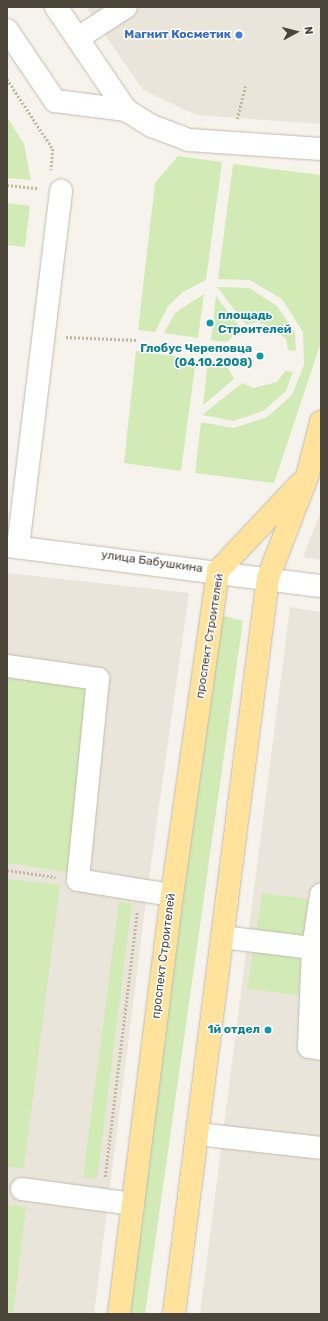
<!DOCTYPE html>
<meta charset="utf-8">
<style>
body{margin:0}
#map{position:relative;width:328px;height:1321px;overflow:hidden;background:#f6f3ec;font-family:Rubik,sans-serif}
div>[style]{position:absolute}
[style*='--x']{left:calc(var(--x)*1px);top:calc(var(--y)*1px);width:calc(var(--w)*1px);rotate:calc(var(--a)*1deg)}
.residential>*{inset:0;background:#eae5da}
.green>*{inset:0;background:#d2eab5}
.path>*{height:2.5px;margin-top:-1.25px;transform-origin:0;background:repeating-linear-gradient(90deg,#c4b79f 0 2px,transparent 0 4px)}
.roads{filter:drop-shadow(0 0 1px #c2bbae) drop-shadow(0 0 1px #c2bbae)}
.minor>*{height:22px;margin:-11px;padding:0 11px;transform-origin:11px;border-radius:11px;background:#fff}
.major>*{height:22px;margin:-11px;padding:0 11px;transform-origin:11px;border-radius:11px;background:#ffe39c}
.dots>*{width:11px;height:11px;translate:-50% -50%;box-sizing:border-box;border:2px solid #fff;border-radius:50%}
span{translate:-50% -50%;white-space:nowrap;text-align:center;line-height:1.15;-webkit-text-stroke:3px #fff;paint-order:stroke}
.shop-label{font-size:12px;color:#366cbe;font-weight:700}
.right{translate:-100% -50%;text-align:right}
.culture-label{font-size:12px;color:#0d838f;font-weight:700}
.left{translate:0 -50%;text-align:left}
.street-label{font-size:12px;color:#4b4439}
.frame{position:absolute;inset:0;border:8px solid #4b4439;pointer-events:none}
.north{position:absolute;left:276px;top:12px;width:40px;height:40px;-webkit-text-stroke:3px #fff;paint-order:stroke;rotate:83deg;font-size:11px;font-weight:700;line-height:16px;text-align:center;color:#4b4439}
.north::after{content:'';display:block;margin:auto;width:14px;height:18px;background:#4b4439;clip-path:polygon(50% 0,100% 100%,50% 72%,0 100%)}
</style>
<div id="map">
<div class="residential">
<div style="clip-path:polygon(86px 7px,321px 7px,321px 124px,196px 115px,143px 90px)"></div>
<div style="clip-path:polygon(321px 511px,321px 560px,303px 557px)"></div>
<div style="clip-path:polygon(7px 573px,189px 593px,147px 892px,94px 1314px,7px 1314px)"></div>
<div style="clip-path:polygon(290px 607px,321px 612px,321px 1314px,200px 1314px)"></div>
</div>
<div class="green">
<div style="clip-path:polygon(7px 117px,24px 144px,31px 180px,7px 178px)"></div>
<div style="clip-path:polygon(178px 156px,222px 162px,206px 280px,183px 292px,168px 306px,155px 332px,138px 330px,155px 183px)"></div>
<div style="clip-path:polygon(233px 164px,321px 175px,321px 342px,274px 483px,195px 473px,201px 422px,234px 428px,267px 417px,292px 395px,304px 365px,303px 332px,282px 299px,250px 280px,218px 279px)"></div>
<div style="clip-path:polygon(7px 203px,30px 206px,25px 247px,7px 245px)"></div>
<div style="clip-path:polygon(217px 287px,249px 288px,277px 306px,295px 333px,296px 351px,288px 350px,286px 339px,272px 327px,257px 322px,246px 325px)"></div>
<div style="clip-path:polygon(204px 294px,198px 338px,164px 333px,175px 313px)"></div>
<div style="clip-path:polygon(216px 296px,240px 328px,227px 342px,211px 340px)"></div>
<div style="clip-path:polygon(136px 351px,196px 359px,181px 471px,124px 463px)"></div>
<div style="clip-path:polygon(208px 361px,225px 363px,234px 379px,203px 405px)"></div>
<div style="clip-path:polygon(285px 371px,293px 372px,286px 391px,263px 411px,234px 421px,202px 415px,242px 383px,253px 388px,277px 382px)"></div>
<div style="clip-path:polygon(220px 615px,243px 621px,145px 1314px,125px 1314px)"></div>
<div style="clip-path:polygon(7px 672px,92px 685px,74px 873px,7px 863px)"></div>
<div style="clip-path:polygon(7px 879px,60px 885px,24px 1168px,7px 1167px)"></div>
<div style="clip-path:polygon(262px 893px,308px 899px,298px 995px,247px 989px)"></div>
<div style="clip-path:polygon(119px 902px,132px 903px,97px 1179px,83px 1178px)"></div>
<div style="clip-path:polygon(7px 1205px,26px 1207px,13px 1314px,7px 1314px)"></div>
</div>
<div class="path">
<div style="--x:7;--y:79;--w:84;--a:56.7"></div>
<div style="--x:53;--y:149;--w:21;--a:95"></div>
<div style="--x:237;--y:119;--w:34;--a:-76"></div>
<div style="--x:7;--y:185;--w:31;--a:6"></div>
<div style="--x:66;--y:337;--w:71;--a:2.4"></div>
<div style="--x:7;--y:870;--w:49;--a:8.1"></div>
<div style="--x:105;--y:1177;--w:267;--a:-83.1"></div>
</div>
<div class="roads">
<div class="minor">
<div style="--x:56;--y:7;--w:125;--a:55.8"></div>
<div style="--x:7;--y:30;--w:86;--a:55.9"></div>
<div style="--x:55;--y:101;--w:72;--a:7.2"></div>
<div style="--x:126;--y:110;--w:31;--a:32"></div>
<div style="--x:152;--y:126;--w:40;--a:21"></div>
<div style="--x:189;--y:140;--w:132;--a:3.9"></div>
<div style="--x:78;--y:38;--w:57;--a:-32.9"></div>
<div style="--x:7;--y:546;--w:317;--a:7.3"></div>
<div style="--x:18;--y:547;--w:359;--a:-83.1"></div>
<div style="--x:7;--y:666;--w:92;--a:8.1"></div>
<div style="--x:98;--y:679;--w:202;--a:95.7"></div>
<div style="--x:78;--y:880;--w:95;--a:9.1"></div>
<div style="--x:222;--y:937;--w:92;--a:6.9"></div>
<div style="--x:313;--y:948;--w:54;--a:-81.4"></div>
<div style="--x:313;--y:948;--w:99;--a:92.3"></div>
<div style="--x:309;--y:1047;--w:12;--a:9"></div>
<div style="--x:197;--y:1134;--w:125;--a:6.4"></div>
<div style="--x:22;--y:1189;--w:112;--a:7.7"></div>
</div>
<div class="major">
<div style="--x:119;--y:1314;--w:422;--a:-82.8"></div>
<div style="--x:172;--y:895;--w:327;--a:-81.9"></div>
<div style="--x:218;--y:571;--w:120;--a:-46.7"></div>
<div style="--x:174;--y:1314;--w:742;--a:-82.72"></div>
<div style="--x:268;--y:578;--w:108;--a:-68.9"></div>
<div style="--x:307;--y:477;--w:57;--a:-75.7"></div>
</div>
</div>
<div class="dots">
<div style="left:239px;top:35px;background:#3f7fe0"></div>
<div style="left:210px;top:323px;background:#0f9aa8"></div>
<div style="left:260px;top:356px;background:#0f9aa8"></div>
<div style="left:268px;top:1030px;background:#0f9aa8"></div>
</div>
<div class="shop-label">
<span class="right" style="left:231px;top:35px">Магнит Косметик</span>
</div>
<div class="culture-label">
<span class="left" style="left:218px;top:323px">площадь<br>Строителей</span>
<span class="right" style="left:252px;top:356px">Глобус Череповца<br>(04.10.2008)</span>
<span class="right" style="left:260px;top:1030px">1й отдел</span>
</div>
<div class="street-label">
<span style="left:152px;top:562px;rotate:8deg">улица Бабушкина</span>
<span style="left:210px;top:636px;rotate:-81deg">проспект Строителей</span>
<span style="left:164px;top:956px;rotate:-83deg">проспект Строителей</span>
</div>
<div class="frame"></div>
<div class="north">N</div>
</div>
